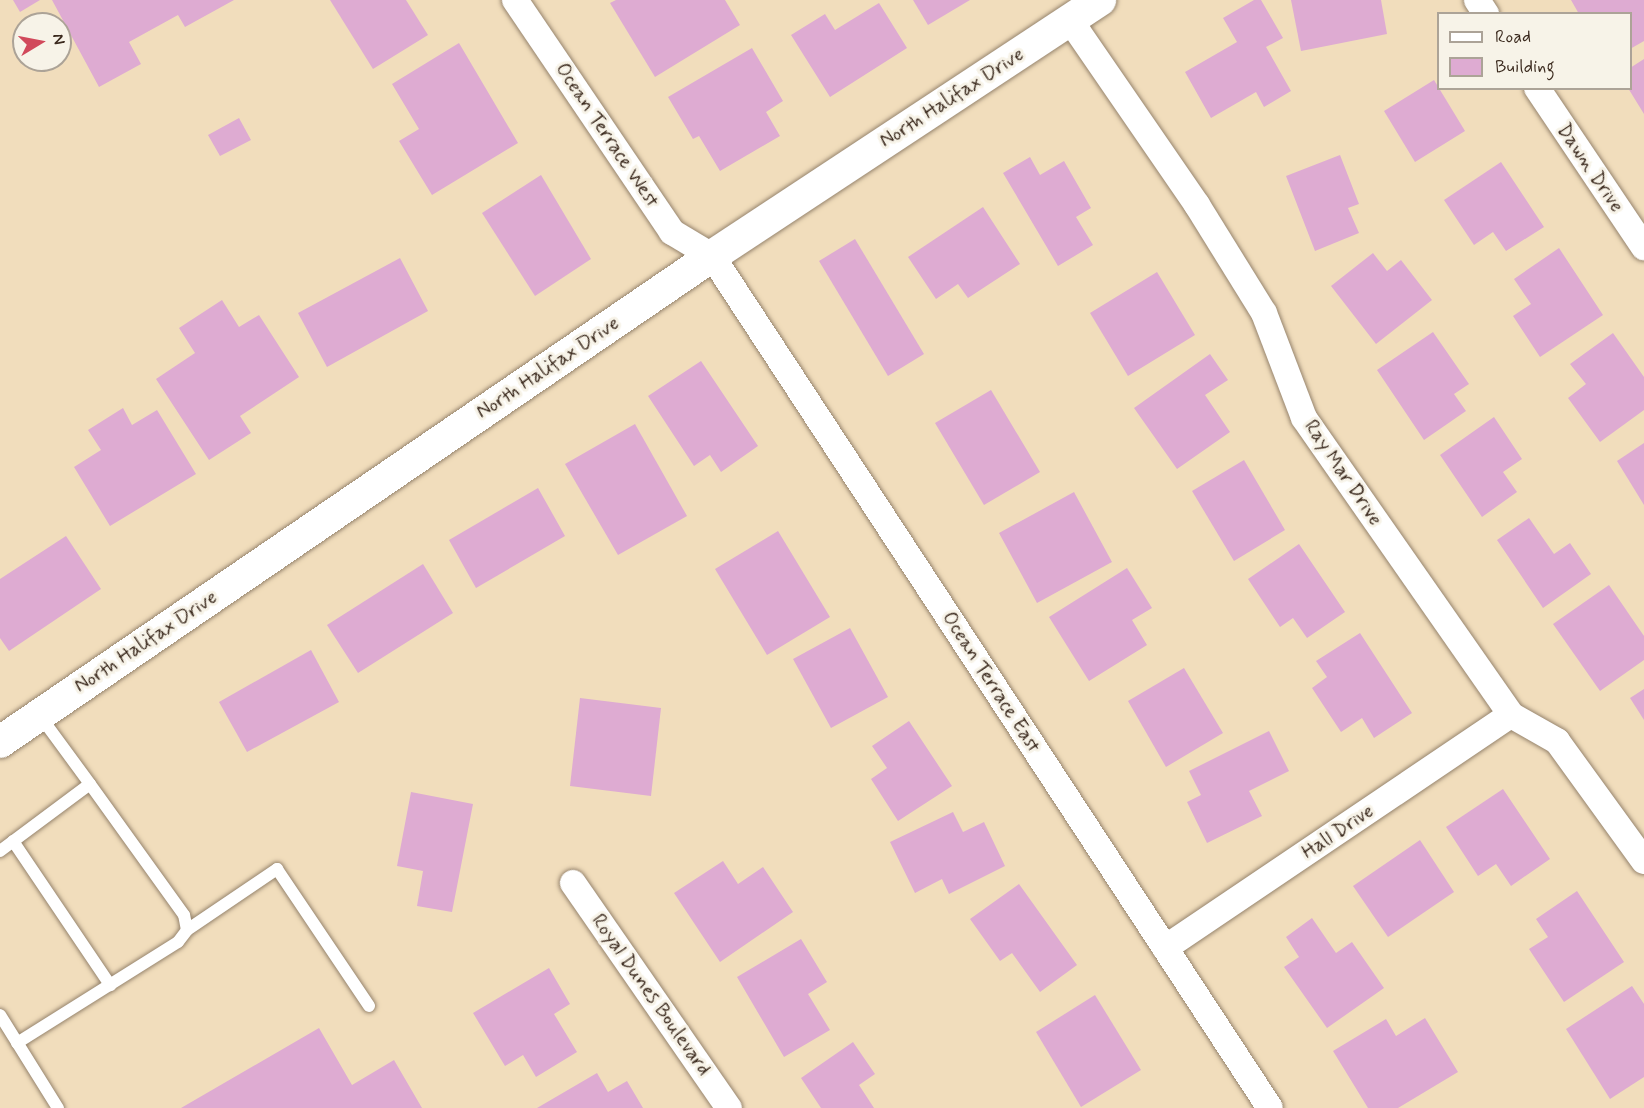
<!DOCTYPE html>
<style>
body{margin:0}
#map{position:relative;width:1644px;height:1108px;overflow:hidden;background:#f1ddbc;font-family:Mynerve,sans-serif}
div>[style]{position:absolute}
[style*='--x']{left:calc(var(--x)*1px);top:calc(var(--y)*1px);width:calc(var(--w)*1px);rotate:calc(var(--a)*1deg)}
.building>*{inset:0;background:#deabd2}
.roads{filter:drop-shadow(0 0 2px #96846d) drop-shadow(0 0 2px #96846d)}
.service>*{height:12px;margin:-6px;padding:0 6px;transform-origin:6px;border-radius:6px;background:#fff}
.minor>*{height:26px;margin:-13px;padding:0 13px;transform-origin:13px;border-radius:13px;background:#fff}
.tertiary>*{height:32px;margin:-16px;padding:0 16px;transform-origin:16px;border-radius:16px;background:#fff}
span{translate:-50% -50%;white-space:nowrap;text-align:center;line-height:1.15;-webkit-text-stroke:6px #f7f3e8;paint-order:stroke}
.street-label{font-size:20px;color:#3b2a1e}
.legend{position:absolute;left:1437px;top:12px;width:195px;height:78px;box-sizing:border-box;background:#f7f3e8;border:2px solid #aca397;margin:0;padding:8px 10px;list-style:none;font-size:18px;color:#3b2a1e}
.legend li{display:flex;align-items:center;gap:12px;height:30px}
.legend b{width:30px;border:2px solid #aca397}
.north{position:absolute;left:12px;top:12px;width:60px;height:60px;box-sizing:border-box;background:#f7f3e8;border:2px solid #aca397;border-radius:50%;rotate:80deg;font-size:16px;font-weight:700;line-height:24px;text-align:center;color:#3b2a1e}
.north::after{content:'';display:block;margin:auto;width:21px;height:27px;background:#d1495b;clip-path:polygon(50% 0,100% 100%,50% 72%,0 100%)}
</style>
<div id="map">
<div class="building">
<div style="clip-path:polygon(13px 0,40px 0,20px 12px)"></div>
<div style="clip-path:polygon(52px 0,234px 0,185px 27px,178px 15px,129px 42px,141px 64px,99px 87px)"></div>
<div style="clip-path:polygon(330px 0,406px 0,428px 35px,373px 69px)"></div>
<div style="clip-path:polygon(616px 0,725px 0,740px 25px,655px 77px,610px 3px)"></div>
<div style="clip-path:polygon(913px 0,970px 0,928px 25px)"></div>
<div style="clip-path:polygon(1254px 0,1261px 0,1283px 38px,1266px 47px,1291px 91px,1264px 107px,1256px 92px,1211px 118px,1185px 72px,1237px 42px,1223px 18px)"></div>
<div style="clip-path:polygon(1291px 0,1381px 0,1387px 34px,1301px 51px)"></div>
<div style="clip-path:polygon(1571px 0,1644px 0,1644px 41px,1630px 49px,1630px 14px,1579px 14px)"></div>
<div style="clip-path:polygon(879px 3px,907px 48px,830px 97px,791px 35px,825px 14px,835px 30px)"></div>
<div style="clip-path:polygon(459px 43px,518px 143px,432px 195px,399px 141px,419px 129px,392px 84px)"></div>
<div style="clip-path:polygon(752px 48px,783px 101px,766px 112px,780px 136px,720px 171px,699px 136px,693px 139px,668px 97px)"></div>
<div style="clip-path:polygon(1644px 59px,1644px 114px,1628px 88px,1630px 88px,1630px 68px)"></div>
<div style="clip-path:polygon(1434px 80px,1465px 131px,1415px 162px,1384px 111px)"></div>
<div style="clip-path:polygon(239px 118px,251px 140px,220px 156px,208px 135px)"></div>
<div style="clip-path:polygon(1340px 155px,1359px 204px,1348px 208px,1359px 233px,1315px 251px,1286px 176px)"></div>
<div style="clip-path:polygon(1030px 157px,1040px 175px,1064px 161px,1091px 208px,1076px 217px,1093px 245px,1058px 266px,1003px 173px)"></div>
<div style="clip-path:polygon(1501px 162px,1544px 227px,1506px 251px,1493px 232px,1474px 245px,1444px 200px)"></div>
<div style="clip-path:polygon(541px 175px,591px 259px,535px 296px,482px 213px)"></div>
<div style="clip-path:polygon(983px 207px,1020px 264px,968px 298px,958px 284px,936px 299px,908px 257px)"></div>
<div style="clip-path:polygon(855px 239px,924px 354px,888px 376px,819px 261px)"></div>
<div style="clip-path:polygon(1559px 248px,1603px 315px,1540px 357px,1513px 316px,1531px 304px,1514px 279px)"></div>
<div style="clip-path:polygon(1373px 253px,1387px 271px,1401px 260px,1432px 300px,1376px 344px,1331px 286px)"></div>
<div style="clip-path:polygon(400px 258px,428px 311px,327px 367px,298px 313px)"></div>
<div style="clip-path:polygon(1157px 272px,1195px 335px,1128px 376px,1090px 313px)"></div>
<div style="clip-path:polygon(222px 300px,239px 327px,259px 315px,299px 377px,240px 416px,251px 433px,209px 460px,156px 379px,195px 353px,179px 328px)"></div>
<div style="clip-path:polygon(1433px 332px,1469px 384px,1454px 394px,1466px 411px,1424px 440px,1377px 370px)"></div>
<div style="clip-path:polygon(1613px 333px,1644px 377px,1644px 410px,1600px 442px,1568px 398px,1586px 384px,1570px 364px)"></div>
<div style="clip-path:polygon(1210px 354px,1228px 380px,1205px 395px,1230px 432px,1177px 469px,1134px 408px)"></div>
<div style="clip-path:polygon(701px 361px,758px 446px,721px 472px,710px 455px,694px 466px,648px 396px)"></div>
<div style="clip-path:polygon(991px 390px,1040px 472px,984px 505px,935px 423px)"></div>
<div style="clip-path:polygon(123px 408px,132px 425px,157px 410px,196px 474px,110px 526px,74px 467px,101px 450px,88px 430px)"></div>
<div style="clip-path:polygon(1494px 417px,1522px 459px,1503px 472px,1517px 492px,1482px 517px,1440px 455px)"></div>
<div style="clip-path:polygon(635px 424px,687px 516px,618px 555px,565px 464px)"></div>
<div style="clip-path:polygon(1644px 443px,1644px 505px,1617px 461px)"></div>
<div style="clip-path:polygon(1244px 460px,1285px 530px,1234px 561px,1192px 491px)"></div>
<div style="clip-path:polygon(538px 488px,565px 536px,476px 588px,449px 540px)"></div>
<div style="clip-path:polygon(1074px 492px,1112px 562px,1037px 603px,999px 533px)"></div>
<div style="clip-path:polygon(1529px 518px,1554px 554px,1570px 543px,1591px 574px,1543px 608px,1497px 540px)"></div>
<div style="clip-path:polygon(778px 531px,830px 617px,767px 655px,715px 569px)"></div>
<div style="clip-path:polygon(66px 536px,101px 589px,9px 651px,0 638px,0 579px)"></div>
<div style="clip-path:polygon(1299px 544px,1345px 612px,1307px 638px,1293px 618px,1280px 627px,1248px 579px)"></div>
<div style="clip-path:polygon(423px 564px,453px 613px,358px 673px,327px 625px)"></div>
<div style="clip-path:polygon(1127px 568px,1152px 608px,1132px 620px,1147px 645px,1089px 681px,1049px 617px)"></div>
<div style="clip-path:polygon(1609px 585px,1644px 636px,1644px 660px,1600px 691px,1553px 624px)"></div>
<div style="clip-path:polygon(850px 628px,888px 697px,831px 728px,793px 659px)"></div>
<div style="clip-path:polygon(1360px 633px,1412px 713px,1374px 738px,1362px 718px,1341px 732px,1312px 688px,1327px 677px,1316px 661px)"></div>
<div style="clip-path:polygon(311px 650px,339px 702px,247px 752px,219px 702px)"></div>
<div style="clip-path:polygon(1184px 668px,1223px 733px,1166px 767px,1128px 701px)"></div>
<div style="clip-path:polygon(1644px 689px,1644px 720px,1630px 698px)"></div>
<div style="clip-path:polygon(580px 698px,661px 708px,651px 796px,570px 786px)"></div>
<div style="clip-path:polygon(909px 721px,952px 786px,898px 821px,871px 779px,887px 768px,872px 746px)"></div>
<div style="clip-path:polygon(1269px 731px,1289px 771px,1249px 791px,1262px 816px,1207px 843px,1187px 802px,1201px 795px,1189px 771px)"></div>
<div style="clip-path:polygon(1503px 789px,1550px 859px,1511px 886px,1496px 864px,1478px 876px,1446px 827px)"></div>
<div style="clip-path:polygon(411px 792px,473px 804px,452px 912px,417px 906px,423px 871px,397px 866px)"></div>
<div style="clip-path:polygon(953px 812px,963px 832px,984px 822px,1005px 866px,949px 894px,942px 879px,915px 893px,890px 842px)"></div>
<div style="clip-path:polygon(1420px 840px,1454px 892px,1388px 937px,1353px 886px)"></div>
<div style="clip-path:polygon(723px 861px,738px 884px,763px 867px,793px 912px,720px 962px,674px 893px)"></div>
<div style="clip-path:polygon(1019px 884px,1077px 965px,1040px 992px,1012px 953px,1000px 961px,970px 919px)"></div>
<div style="clip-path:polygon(1577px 891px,1624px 962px,1564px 1002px,1529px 949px,1548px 937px,1536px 919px)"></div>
<div style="clip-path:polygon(1312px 918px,1336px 953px,1352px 942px,1384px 988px,1327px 1028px,1284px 967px,1299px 957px,1286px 937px)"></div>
<div style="clip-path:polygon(801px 939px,827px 982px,808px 994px,830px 1030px,784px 1057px,737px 977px)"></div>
<div style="clip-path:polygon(549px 968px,570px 1004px,554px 1014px,577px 1052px,536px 1077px,523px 1055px,505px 1066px,473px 1013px)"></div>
<div style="clip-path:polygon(1632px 986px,1644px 1004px,1644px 1077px,1610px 1099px,1566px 1029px)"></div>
<div style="clip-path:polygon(1095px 995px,1141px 1070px,1081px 1107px,1036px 1032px)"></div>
<div style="clip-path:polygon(1425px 1018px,1458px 1072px,1398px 1108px,1368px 1108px,1333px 1051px,1386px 1019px,1396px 1036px)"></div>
<div style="clip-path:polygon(319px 1028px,352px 1085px,394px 1060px,422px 1108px,181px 1108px)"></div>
<div style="clip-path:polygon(853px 1042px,875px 1074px,859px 1085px,874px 1108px,821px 1108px,801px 1078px)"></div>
<div style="clip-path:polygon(597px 1073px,608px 1092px,627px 1081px,643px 1108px,537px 1108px)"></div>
</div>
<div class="roads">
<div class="service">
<div style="--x:13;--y:841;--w:174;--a:56"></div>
<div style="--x:0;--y:851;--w:112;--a:-36.7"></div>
<div style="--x:90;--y:784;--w:84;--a:-126.3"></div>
<div style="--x:187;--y:930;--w:109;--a:-34.1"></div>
<div style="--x:277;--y:869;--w:165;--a:56.1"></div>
<div style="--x:0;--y:1015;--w:110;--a:58.1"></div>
<div style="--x:17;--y:1043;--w:190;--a:-32.1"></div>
<div style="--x:178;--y:942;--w:15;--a:-53"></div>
<div style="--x:187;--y:930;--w:15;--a:-101"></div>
<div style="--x:184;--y:915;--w:161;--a:-125.7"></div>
</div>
<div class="minor">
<div style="--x:515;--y:0;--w:280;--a:55.9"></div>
<div style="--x:672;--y:232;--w:47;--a:31"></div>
<div style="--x:712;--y:256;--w:1018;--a:56.78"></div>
<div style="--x:1477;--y:0;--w:17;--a:57"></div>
<div style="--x:1070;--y:20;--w:224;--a:55.5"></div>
<div style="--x:1197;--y:205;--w:127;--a:58.2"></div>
<div style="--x:1264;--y:313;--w:112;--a:69.1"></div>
<div style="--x:1304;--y:418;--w:362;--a:55.1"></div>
<div style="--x:1511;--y:715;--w:53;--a:29.5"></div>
<div style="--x:1557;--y:741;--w:148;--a:54.1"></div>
<div style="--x:1537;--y:88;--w:192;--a:56.1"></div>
<div style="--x:573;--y:883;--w:274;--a:55.3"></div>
<div style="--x:1165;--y:948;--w:417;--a:-34"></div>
</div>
<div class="tertiary">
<div style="--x:0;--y:742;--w:862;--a:-34.32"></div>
<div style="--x:712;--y:256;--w:465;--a:-33.4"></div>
</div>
</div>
<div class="street-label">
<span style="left:952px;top:98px;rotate:-33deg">North Halifax Drive</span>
<span style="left:607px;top:135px;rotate:56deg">Ocean Terrace West</span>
<span style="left:1590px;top:168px;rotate:56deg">Dawn Drive</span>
<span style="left:548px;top:368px;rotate:-34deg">North Halifax Drive</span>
<span style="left:1343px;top:473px;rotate:56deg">Ray Mar Drive</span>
<span style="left:146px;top:642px;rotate:-34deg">North Halifax Drive</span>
<span style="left:991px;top:682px;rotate:57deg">Ocean Terrace East</span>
<span style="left:1338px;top:832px;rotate:-34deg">Hall Drive</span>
<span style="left:651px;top:995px;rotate:55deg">Royal Dunes Boulevard</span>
</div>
<ul class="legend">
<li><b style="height:8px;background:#fff"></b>Road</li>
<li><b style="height:16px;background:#deabd2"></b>Building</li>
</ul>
<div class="north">N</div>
</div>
